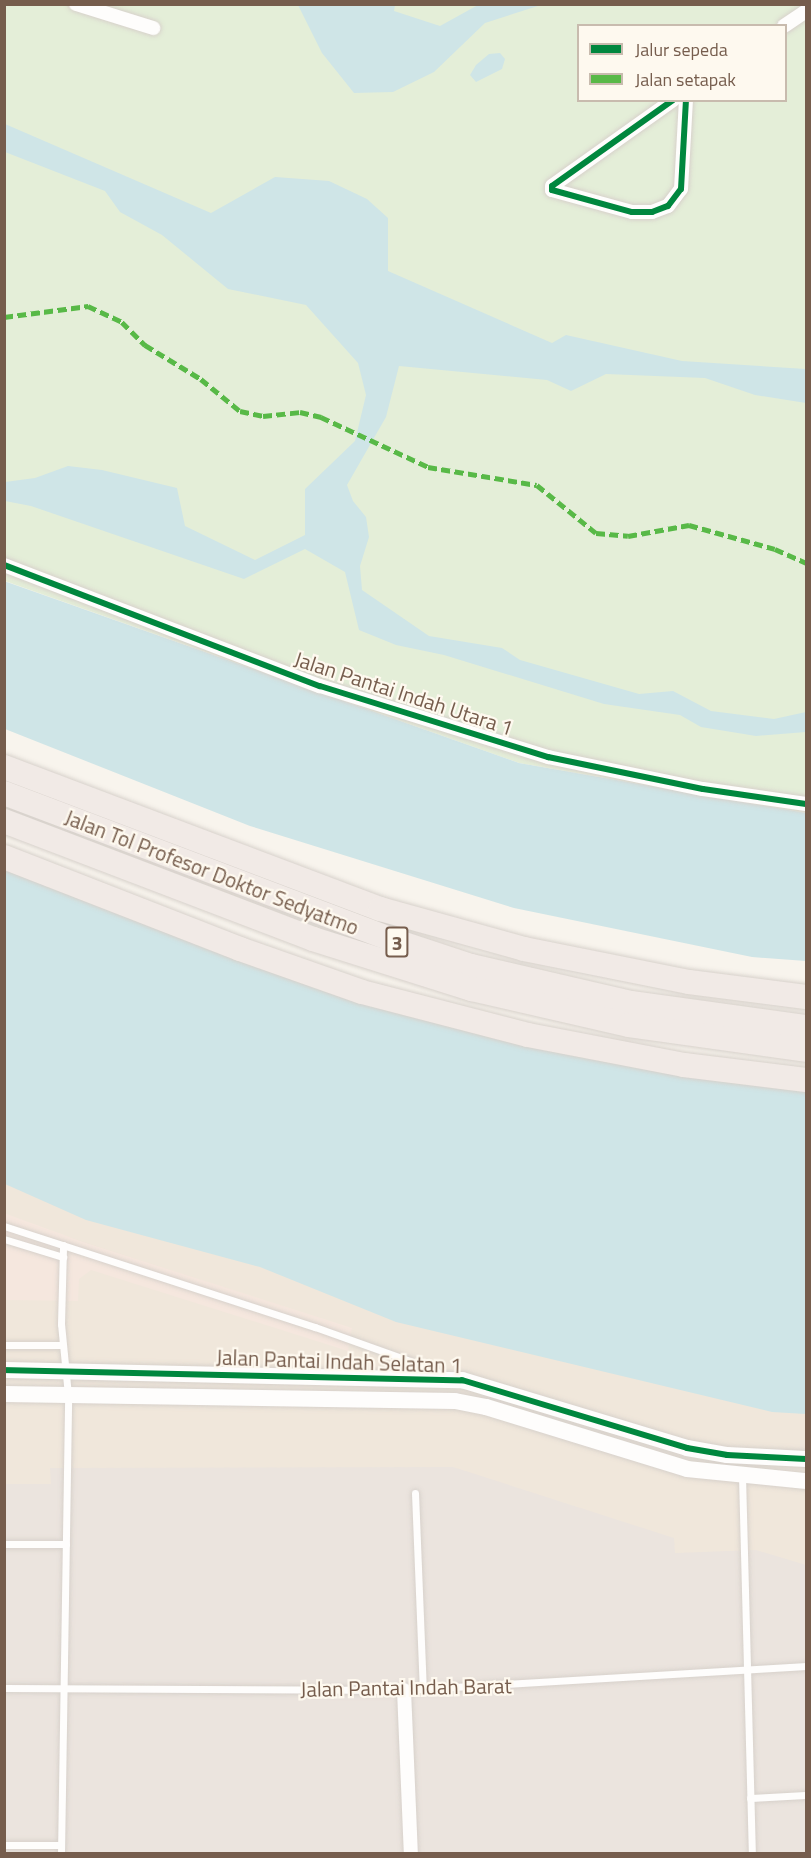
<!DOCTYPE html>
<style>
body{margin:0}
#map{position:relative;width:811px;height:1858px;overflow:hidden;background:#f8f4ed;font-family:"Titillium Web",sans-serif}
div>[style]{position:absolute}
[style*='--x']{left:calc(var(--x)*1px);top:calc(var(--y)*1px);width:calc(var(--w)*1px);rotate:calc(var(--a)*1deg)}
.residential>*{inset:0;background:#f0e7db}
.commercial>*{inset:0;background:#f5e7de}
.industrial>*{inset:0;background:#ebe4de}
.green>*{inset:0;background:#e4eed8}
.water>*{inset:0;background:#cfe5e7}
.roads{filter:drop-shadow(0 0 2px #d7d1cb) drop-shadow(0 0 2px #d7d1cb)}
.service>*{height:7px;margin:-3.5px;padding:0 3.5px;transform-origin:3.5px;border-radius:3.5px;background:#fefdfc}
.minor>*{height:14px;margin:-7px;padding:0 7px;transform-origin:7px;border-radius:7px;background:#fefdfc}
.tertiary>*{height:16px;margin:-8px;padding:0 8px;transform-origin:8px;border-radius:8px;background:#fefdfc}
.motorway>*{height:24px;margin:-12px;padding:0 12px;transform-origin:12px;border-radius:12px;background:#f1eae6}
.quiet>*{height:4.5px;margin-top:-2.25px;transform-origin:0;background:repeating-linear-gradient(90deg,#58b947 0 9px,transparent 0 13.5px)}
.cycleway>*{height:6px;margin:-3px;padding:0 3px;transform-origin:3px;border-radius:3px;background:#00873e}
span{translate:-50% -50%;white-space:nowrap;text-align:center;line-height:1.15;-webkit-text-stroke:4.5px #fef9ef;paint-order:stroke}
.shield-label span{padding:2px 4px;background:#fef9ef;border:2px solid;border-radius:4px;-webkit-text-stroke-width:0}
.shield-label{font-size:20px;color:#765d4d;font-weight:700}
.street-label{font-size:21px;color:#765d4d}
.frame{position:absolute;inset:0;border:6px solid #765d4d;pointer-events:none}
.legend{position:absolute;left:577px;top:24px;width:210px;height:78px;box-sizing:border-box;background:#fef9ef;border:2px solid #c8bbae;margin:0;padding:8px 10px;list-style:none;font-size:18px;color:#765d4d}
.legend li{display:flex;align-items:center;gap:12px;height:30px}
.legend b{width:30px;border:2px solid #c8bbae}
</style>
<div id="map">
<div class="residential">
<div style="clip-path:polygon(4px 1049px,806px 1240px,806px 1853px,5px 1853px)"></div>
</div>
<div class="commercial">
<div style="clip-path:polygon(4px 1213px,83px 1242px,352px 1328px,348px 1351px,91px 1270px,79px 1279px,78px 1301px,5px 1300px)"></div>
</div>
<div class="industrial">
<div style="clip-path:polygon(453px 1467px,674px 1538px,675px 1553px,756px 1550px,806px 1565px,806px 1853px,5px 1854px,5px 1484px,51px 1484px,50px 1468px)"></div>
</div>
<div class="green">
<div style="clip-path:polygon(evenodd,5px 5px,806px 5px,806px 813px,519px 763px,5px 581px,5px 5px,578px 26px,786px 26px,786px 100px,578px 100px,578px 26px)"></div>
</div>
<div class="water">
<div style="clip-path:polygon(298px 5px,395px 5px,394px 11px,440px 26px,478px 5px,541px 5px,485px 23px,434px 72px,393px 92px,354px 93px,322px 53px)"></div>
<div style="clip-path:polygon(500px 53px,505px 59px,502px 69px,476px 82px,470px 75px,476px 65px,489px 54px)"></div>
<div style="clip-path:polygon(5px 124px,211px 213px,275px 177px,329px 181px,367px 199px,388px 218px,388px 271px,552px 343px,566px 335px,682px 361px,806px 369px,806px 403px,755px 395px,705px 378px,606px 374px,571px 391px,547px 380px,399px 366px,386px 417px,347px 485px,353px 501px,366px 517px,369px 537px,360px 566px,362px 590px,429px 636px,502px 648px,520px 660px,639px 694px,673px 691px,711px 711px,774px 719px,806px 712px,806px 732px,756px 736px,701px 727px,680px 715px,604px 704px,444px 655px,396px 645px,359px 630px,345px 572px,305px 549px,244px 579px,31px 506px,5px 501px,5px 482px,35px 478px,68px 466px,102px 470px,177px 488px,185px 526px,255px 560px,305px 535px,305px 489px,355px 441px,366px 395px,358px 363px,306px 305px,228px 289px,162px 235px,120px 212px,105px 191px,5px 152px)"></div>
<div style="clip-path:polygon(4px 581px,519px 763px,806px 813px,806px 961px,752px 957px,514px 908px,250px 826px,5px 729px)"></div>
<div style="clip-path:polygon(4px 860px,372px 1001px,806px 1089px,806px 1414px,772px 1412px,396px 1322px,260px 1267px,86px 1220px,5px 1184px)"></div>
</div>
<div class="roads">
<div class="service">
<div style="--x:4;--y:1226;--w:327;--a:18"></div>
<div style="--x:315;--y:1327;--w:127;--a:19.7"></div>
<div style="--x:435;--y:1370;--w:11;--a:41"></div>
<div style="--x:4;--y:1239;--w:62;--a:17"></div>
<div style="--x:4;--y:1345;--w:58;--a:0"></div>
<div style="--x:742;--y:1476;--w:378;--a:88.5"></div>
<div style="--x:415;--y:1493;--w:196;--a:87.7"></div>
<div style="--x:4;--y:1544;--w:62;--a:0"></div>
<div style="--x:4;--y:1688;--w:400;--a:0.3"></div>
<div style="--x:404;--y:1690;--w:403;--a:-3.4"></div>
<div style="--x:750;--y:1798;--w:56;--a:-3.1"></div>
<div style="--x:4;--y:1845;--w:57;--a:0"></div>
<div style="--x:61;--y:1854;--w:459;--a:-89.1"></div>
<div style="--x:68;--y:1395;--w:71;--a:-95.6"></div>
<div style="--x:61;--y:1324;--w:79;--a:-88.5"></div>
</div>
<div class="minor">
<div style="--x:76;--y:4;--w:81;--a:17.3"></div>
<div style="--x:784;--y:26;--w:27;--a:-34"></div>
<div style="--x:673;--y:100;--w:148;--a:144.6"></div>
<div style="--x:552;--y:186;--w:4;--a:90"></div>
<div style="--x:552;--y:190;--w:83;--a:15.4"></div>
<div style="--x:632;--y:212;--w:20;--a:0"></div>
<div style="--x:652;--y:212;--w:17;--a:-21"></div>
<div style="--x:668;--y:206;--w:21;--a:-53"></div>
<div style="--x:681;--y:189;--w:89;--a:-86.8"></div>
<div style="--x:4;--y:565;--w:338;--a:21"></div>
<div style="--x:320;--y:686;--w:239;--a:17.3"></div>
<div style="--x:548;--y:757;--w:158;--a:11.7"></div>
<div style="--x:703;--y:789;--w:104;--a:8.3"></div>
<div style="--x:404;--y:1690;--w:164;--a:87.6"></div>
</div>
<div class="tertiary">
<div style="--x:4;--y:1370;--w:458;--a:1.3"></div>
<div style="--x:462;--y:1380;--w:235;--a:16.8"></div>
<div style="--x:687;--y:1448;--w:41;--a:9.9"></div>
<div style="--x:727;--y:1455;--w:79;--a:2.9"></div>
<div style="--x:4;--y:1394;--w:451;--a:0.9"></div>
<div style="--x:455;--y:1401;--w:32;--a:11"></div>
<div style="--x:486;--y:1407;--w:210;--a:17.1"></div>
<div style="--x:687;--y:1469;--w:120;--a:5.8"></div>
</div>
<div class="motorway">
<div style="--x:4;--y:767;--w:402;--a:20.7"></div>
<div style="--x:380;--y:909;--w:149;--a:15.5"></div>
<div style="--x:524;--y:949;--w:168;--a:11.3"></div>
<div style="--x:689;--y:982;--w:118;--a:7.3"></div>
<div style="--x:4;--y:793;--w:424;--a:20.7"></div>
<div style="--x:401;--y:943;--w:74;--a:18.2"></div>
<div style="--x:471;--y:966;--w:164;--a:13"></div>
<div style="--x:631;--y:1003;--w:177;--a:7.8"></div>
<div style="--x:4;--y:821;--w:331;--a:20.9"></div>
<div style="--x:313;--y:939;--w:167;--a:17.5"></div>
<div style="--x:472;--y:989;--w:161;--a:12.9"></div>
<div style="--x:629;--y:1025;--w:179;--a:8"></div>
<div style="--x:4;--y:857;--w:253;--a:21.3"></div>
<div style="--x:240;--y:949;--w:129;--a:19.4"></div>
<div style="--x:362;--y:992;--w:171;--a:14.5"></div>
<div style="--x:528;--y:1035;--w:159;--a:10.9"></div>
<div style="--x:684;--y:1065;--w:123;--a:7"></div>
</div>
</div>
<div class="quiet">
<div style="--x:4;--y:317;--w:85;--a:-7.5"></div>
<div style="--x:88;--y:306;--w:38;--a:25"></div>
<div style="--x:122;--y:322;--w:33;--a:45"></div>
<div style="--x:145;--y:345;--w:66;--a:31.3"></div>
<div style="--x:201;--y:379;--w:50;--a:39.4"></div>
<div style="--x:240;--y:411;--w:24;--a:12"></div>
<div style="--x:263;--y:416;--w:37;--a:-6"></div>
<div style="--x:300;--y:412;--w:22;--a:13"></div>
<div style="--x:321;--y:417;--w:118;--a:25"></div>
<div style="--x:428;--y:467;--w:110;--a:9.4"></div>
<div style="--x:537;--y:485;--w:76;--a:39.1"></div>
<div style="--x:596;--y:533;--w:32;--a:5"></div>
<div style="--x:628;--y:536;--w:62;--a:-10.2"></div>
<div style="--x:689;--y:525;--w:89;--a:15.6"></div>
<div style="--x:775;--y:549;--w:34;--a:24"></div>
</div>
<div class="cycleway">
<div style="--x:673;--y:100;--w:148;--a:144.6"></div>
<div style="--x:552;--y:186;--w:4;--a:90"></div>
<div style="--x:552;--y:190;--w:83;--a:15.4"></div>
<div style="--x:632;--y:212;--w:20;--a:0"></div>
<div style="--x:652;--y:212;--w:17;--a:-21"></div>
<div style="--x:668;--y:206;--w:21;--a:-53"></div>
<div style="--x:681;--y:189;--w:89;--a:-86.8"></div>
<div style="--x:4;--y:565;--w:338;--a:21"></div>
<div style="--x:320;--y:686;--w:239;--a:17.3"></div>
<div style="--x:548;--y:757;--w:158;--a:11.7"></div>
<div style="--x:703;--y:789;--w:104;--a:8.3"></div>
<div style="--x:4;--y:1370;--w:458;--a:1.3"></div>
<div style="--x:462;--y:1380;--w:235;--a:16.8"></div>
<div style="--x:687;--y:1448;--w:41;--a:9.9"></div>
<div style="--x:727;--y:1455;--w:79;--a:2.9"></div>
</div>
<div class="shield-label">
<span style="left:397px;top:942px">3</span>
</div>
<div class="street-label">
<span style="left:404px;top:693px;rotate:18deg">Jalan Pantai Indah Utara 1</span>
<span style="left:212px;top:872px;rotate:21deg">Jalan Tol Profesor Doktor Sedyatmo</span>
<span style="left:339px;top:1361px;rotate:2deg">Jalan Pantai Indah Selatan 1</span>
<span style="left:406px;top:1687px;rotate:-1deg">Jalan Pantai Indah Barat</span>
</div>
<div class="frame"></div>
<ul class="legend">
<li><b style="height:8px;background:#00873e"></b>Jalur sepeda</li>
<li><b style="height:8px;background:#58b947"></b>Jalan setapak</li>
</ul>
</div>
